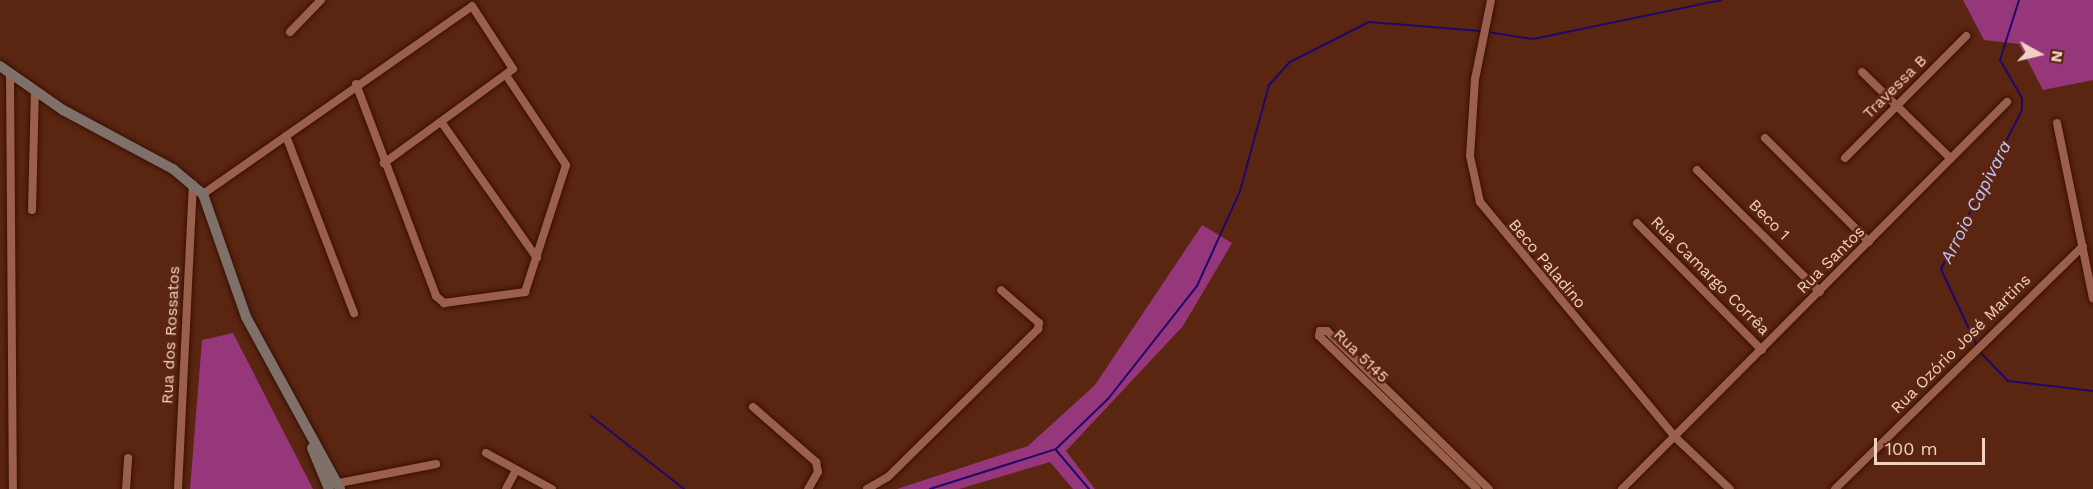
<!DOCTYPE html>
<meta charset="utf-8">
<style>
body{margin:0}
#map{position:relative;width:2093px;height:489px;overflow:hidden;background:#5a2511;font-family:"Work Sans",sans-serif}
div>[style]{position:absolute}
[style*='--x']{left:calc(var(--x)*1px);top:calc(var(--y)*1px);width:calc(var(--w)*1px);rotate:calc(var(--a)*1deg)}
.forest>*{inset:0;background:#96377c}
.stream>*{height:2px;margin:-1px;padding:0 1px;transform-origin:1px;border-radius:1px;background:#20076b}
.roads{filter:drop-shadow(0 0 2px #371003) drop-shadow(0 0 2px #371003)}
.street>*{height:8px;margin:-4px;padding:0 4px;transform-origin:4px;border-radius:4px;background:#9b604b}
.secondary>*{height:10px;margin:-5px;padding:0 5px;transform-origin:5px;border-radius:5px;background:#7f716a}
span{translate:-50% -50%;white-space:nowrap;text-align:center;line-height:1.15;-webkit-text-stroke:5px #5a2511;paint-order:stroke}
.street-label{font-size:16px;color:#f2d0c4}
.water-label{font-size:18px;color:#c0c6f9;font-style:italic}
.north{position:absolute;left:2009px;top:24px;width:60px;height:60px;-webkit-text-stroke:4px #5a2511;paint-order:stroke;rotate:98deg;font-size:16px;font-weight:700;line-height:24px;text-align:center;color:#f2d0c4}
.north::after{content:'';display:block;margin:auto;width:21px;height:27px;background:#f2d0c4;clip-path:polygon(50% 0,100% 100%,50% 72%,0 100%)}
.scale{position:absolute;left:1874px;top:438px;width:111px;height:27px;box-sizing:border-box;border:3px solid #f2d0c4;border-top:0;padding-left:8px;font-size:18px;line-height:21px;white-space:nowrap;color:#f2d0c4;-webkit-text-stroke:4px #5a2511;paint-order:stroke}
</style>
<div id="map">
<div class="forest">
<div style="clip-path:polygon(1963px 0,2093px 0,2093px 80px,2043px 90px,2019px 44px,1984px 40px)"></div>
<div style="clip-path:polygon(1202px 225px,1232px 243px,1183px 326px,1066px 451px,1095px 489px,1073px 489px,1050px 462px,959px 489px,897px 489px,1028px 446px,1095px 385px)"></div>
<div style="clip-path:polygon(233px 333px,313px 489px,190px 489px,202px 340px)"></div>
</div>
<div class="stream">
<div style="--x:1487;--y:32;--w:47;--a:8.7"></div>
<div style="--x:1533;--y:39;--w:192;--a:-11.7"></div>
<div style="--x:1977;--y:346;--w:85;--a:-115.1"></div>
<div style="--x:1941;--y:269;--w:178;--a:-63"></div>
<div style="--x:2022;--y:110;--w:12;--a:-90"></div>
<div style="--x:2022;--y:98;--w:44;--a:-120.1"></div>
<div style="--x:2000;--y:60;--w:63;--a:-72.4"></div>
<div style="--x:1980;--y:352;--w:40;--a:46"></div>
<div style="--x:2008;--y:381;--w:86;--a:6.7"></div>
<div style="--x:591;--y:416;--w:118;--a:38.1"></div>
<div style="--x:1056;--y:450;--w:51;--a:49.8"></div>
<div style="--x:930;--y:489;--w:132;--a:-17.6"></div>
<div style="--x:1056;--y:449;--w:72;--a:-43.9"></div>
<div style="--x:1108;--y:399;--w:144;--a:-51.8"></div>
<div style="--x:1197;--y:286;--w:104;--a:-65.6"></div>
<div style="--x:1240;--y:191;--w:110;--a:-74.7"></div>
<div style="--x:1269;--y:85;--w:31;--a:-48"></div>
<div style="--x:1290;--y:62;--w:89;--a:-26.9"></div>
<div style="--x:1369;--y:22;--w:112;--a:4.6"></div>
</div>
<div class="roads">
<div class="street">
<div style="--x:1491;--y:0;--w:81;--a:101.4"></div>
<div style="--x:1475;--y:79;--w:77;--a:93.7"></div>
<div style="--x:1470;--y:156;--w:47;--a:77.7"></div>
<div style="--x:1480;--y:202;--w:307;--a:50.3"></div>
<div style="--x:1676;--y:438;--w:74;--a:43.4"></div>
<div style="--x:290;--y:32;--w:45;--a:-45.9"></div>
<div style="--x:1862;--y:72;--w:124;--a:44.3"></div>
<div style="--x:10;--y:74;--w:415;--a:89.6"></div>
<div style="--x:356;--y:84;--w:227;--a:69.3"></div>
<div style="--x:436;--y:296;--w:11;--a:41"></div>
<div style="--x:444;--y:303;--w:82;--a:-7.7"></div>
<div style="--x:525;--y:292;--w:133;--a:-72.1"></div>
<div style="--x:566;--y:165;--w:108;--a:-123.7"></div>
<div style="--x:442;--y:123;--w:165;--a:54.9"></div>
<div style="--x:2057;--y:123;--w:179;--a:78.4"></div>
<div style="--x:286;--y:136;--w:190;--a:69"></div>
<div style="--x:1765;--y:138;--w:147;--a:45"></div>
<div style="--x:1845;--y:158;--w:172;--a:-45.2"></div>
<div style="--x:1697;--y:170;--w:173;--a:44.8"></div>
<div style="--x:203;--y:194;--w:328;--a:-34.9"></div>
<div style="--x:472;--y:6;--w:75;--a:56.9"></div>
<div style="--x:513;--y:69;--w:160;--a:143.9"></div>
<div style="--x:32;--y:210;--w:119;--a:-88.6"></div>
<div style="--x:1637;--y:223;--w:178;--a:45.5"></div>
<div style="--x:753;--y:407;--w:84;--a:41.1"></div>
<div style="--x:816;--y:462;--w:10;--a:79"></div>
<div style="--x:818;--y:472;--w:20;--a:120"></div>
<div style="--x:486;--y:453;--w:75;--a:28.6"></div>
<div style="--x:334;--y:484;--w:104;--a:-11.1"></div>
<div style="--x:126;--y:489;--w:31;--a:-86"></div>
<div style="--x:178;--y:489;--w:305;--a:-87.2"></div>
<div style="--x:506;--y:489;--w:21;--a:-62"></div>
<div style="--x:867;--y:489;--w:24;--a:-30"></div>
<div style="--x:888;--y:477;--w:211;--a:-44.6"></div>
<div style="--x:1038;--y:329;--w:6;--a:-81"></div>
<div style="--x:1039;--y:323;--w:50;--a:-139"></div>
<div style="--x:1477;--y:489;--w:220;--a:-135.9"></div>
<div style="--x:1319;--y:336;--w:5;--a:-79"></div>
<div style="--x:1320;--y:331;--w:7;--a:0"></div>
<div style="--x:1327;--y:331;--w:226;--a:44.3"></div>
<div style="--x:1622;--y:489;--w:546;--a:-45.15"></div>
<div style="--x:1835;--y:489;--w:347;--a:-44.4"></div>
</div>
<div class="secondary">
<div style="--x:0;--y:66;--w:77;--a:34.9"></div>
<div style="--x:63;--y:110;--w:125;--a:28.2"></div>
<div style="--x:173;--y:169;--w:39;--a:40"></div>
<div style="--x:203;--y:194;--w:130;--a:70.7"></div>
<div style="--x:246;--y:317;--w:196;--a:61.3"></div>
<div style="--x:312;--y:448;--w:44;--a:67.5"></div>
</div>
</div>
<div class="street-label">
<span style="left:1895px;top:87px;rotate:-45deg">Travessa B</span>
<span style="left:1769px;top:220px;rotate:45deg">Beco 1</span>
<span style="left:1831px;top:260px;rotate:-45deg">Rua Santos</span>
<span style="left:1547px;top:264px;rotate:50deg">Beco Paladino</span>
<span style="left:1710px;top:276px;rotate:45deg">Rua Camargo Corrêa</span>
<span style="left:171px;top:335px;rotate:-87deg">Rua dos Rossatos</span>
<span style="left:1961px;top:344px;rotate:-45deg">Rua Ozório José Martins</span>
<span style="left:1361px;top:356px;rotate:44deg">Rua 5145</span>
</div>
<div class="water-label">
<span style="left:1976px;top:202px;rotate:-63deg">Arroio Capivara</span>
</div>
<div class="north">N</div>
<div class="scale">100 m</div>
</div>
